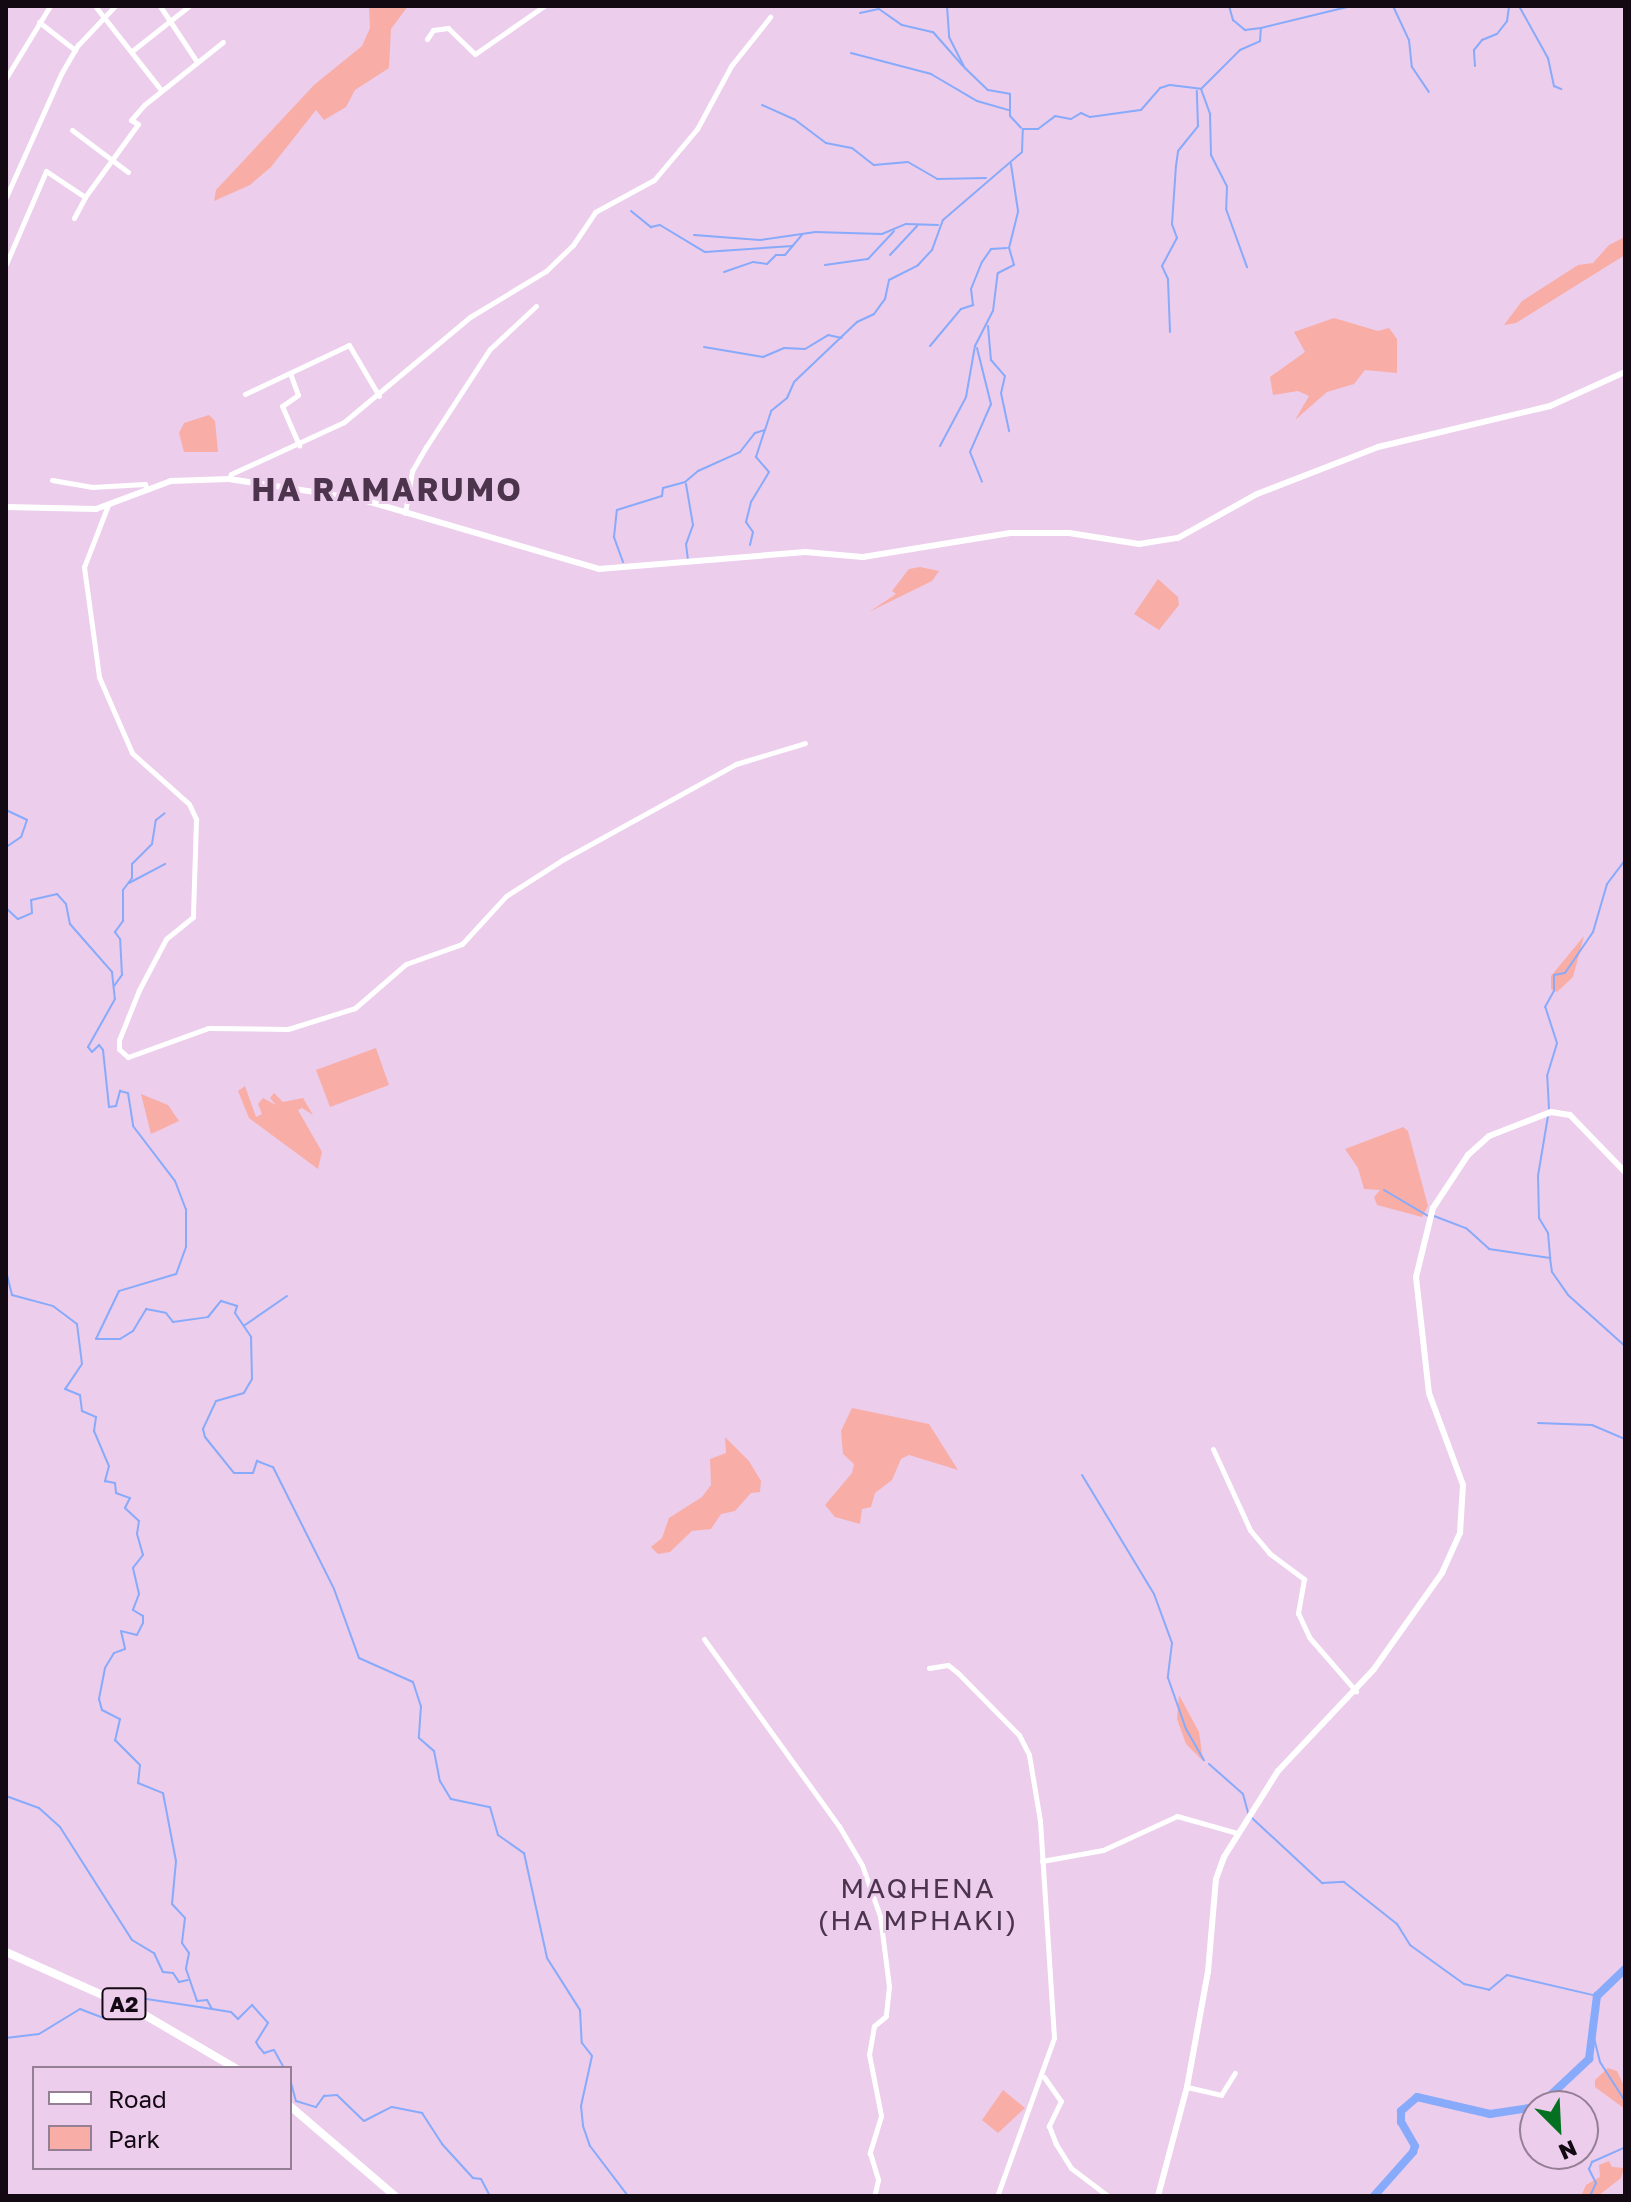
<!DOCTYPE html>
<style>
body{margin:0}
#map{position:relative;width:1631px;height:2202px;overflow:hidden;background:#eccdec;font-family:"Golos Text",sans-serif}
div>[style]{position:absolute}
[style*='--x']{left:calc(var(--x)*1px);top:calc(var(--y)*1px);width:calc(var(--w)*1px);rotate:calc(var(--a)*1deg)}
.green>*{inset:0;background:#f8aea6}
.stream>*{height:2px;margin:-1px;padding:0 1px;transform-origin:1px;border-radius:1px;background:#87aafb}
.river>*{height:8px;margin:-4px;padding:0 4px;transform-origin:4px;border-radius:4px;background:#87aafb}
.minor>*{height:5px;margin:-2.5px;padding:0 2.5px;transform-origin:2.5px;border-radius:2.5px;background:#fff}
.tertiary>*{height:6px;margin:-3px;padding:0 3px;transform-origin:3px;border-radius:3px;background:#fff}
.primary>*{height:8px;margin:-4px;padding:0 4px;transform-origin:4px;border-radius:4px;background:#fff}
span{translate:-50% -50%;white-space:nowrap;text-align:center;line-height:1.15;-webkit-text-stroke:6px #eccdec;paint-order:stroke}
.shield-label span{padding:2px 6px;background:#eccdec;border:2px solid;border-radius:6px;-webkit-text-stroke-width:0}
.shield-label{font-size:22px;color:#130913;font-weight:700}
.quarter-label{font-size:28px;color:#4c344d;letter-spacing:2px}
.district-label{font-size:32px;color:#4c344d;font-weight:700;letter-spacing:2px}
.frame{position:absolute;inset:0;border:8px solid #130913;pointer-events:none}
.legend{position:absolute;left:32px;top:2066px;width:260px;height:104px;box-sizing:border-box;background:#eccdec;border:2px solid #957f95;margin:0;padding:10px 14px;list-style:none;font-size:24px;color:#130913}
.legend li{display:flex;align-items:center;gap:16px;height:40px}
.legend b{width:40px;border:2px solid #957f95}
.north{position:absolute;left:1519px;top:2090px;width:80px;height:80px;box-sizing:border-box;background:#eccdec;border:2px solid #957f95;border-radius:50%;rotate:156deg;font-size:22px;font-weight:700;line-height:32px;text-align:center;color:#130913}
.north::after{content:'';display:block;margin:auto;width:28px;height:36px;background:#047021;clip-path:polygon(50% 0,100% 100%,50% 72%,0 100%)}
</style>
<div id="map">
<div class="green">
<div style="clip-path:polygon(369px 6px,408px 6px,391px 29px,389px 68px,355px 90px,346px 107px,324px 120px,316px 110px,271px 167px,250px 185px,214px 201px,216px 190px,314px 85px,362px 46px,370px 28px)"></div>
<div style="clip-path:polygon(1625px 237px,1625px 255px,1516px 323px,1504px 325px,1522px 301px,1578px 265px,1593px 263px,1609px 245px)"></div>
<div style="clip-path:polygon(1334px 318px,1378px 331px,1389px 328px,1397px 339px,1397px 373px,1365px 370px,1354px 384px,1327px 392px,1295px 420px,1309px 396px,1298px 391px,1273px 395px,1270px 377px,1305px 352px,1294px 332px)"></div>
<div style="clip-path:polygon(209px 415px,215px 421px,218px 452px,184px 452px,179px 433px,184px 423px)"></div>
<div style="clip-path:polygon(920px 567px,939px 571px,932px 581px,869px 612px,896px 594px,892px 591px,909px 569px)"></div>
<div style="clip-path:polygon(1158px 579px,1178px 597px,1179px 605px,1159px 630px,1134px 614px)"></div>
<div style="clip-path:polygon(1584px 936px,1573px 977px,1557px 992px,1551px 989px,1551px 976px)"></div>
<div style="clip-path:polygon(376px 1048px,389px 1085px,330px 1107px,316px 1070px)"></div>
<div style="clip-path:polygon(245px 1086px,256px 1117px,262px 1114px,258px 1104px,263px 1098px,276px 1105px,270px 1098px,274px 1093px,283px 1102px,303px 1098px,313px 1115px,302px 1108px,298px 1110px,322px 1152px,318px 1169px,249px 1118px,238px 1091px)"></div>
<div style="clip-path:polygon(141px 1094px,168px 1105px,179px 1121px,151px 1134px)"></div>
<div style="clip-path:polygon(1403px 1127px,1408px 1131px,1428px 1206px,1422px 1217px,1377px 1205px,1374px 1197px,1380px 1190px,1364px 1189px,1358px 1168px,1345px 1149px)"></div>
<div style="clip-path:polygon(852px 1408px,929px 1424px,958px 1470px,909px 1455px,901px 1459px,892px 1480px,875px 1493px,871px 1507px,862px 1509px,860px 1524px,835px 1517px,825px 1505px,852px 1473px,854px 1464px,843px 1454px,841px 1431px)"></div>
<div style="clip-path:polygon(725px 1437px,749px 1461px,761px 1481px,760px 1492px,751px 1493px,735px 1511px,721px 1514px,711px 1529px,692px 1531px,670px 1552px,658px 1554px,651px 1547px,662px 1538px,669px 1518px,702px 1497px,711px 1485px,710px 1459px,726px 1453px)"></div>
<div style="clip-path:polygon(1179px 1695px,1199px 1732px,1203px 1761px,1186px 1744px,1177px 1719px)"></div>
<div style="clip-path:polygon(1608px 2068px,1617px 2071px,1625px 2088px,1625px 2109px,1595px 2087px,1595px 2080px)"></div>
<div style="clip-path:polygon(1003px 2090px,1025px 2108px,998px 2133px,982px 2120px)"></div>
<div style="clip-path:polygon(1609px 2161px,1612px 2167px,1624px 2168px,1621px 2178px,1598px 2196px,1581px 2196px,1586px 2185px,1600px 2177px,1599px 2165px)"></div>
</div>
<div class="stream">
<div style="--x:947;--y:6;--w:31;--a:86"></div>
<div style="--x:949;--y:37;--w:35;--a:63"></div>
<div style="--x:965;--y:68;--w:32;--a:44"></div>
<div style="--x:988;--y:90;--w:22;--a:10"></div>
<div style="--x:1010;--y:94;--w:22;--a:90"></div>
<div style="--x:1010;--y:116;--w:16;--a:47"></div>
<div style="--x:1229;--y:6;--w:15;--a:74"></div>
<div style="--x:1233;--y:20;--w:16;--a:40"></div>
<div style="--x:1245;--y:30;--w:16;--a:-7"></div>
<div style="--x:1393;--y:6;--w:38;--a:65"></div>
<div style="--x:1409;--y:40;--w:27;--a:84"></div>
<div style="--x:1412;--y:67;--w:30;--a:56"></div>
<div style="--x:1519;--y:6;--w:60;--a:60.9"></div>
<div style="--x:1548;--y:58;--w:29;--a:78"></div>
<div style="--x:1554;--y:86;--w:8;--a:23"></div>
<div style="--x:860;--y:13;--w:19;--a:-12"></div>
<div style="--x:879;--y:9;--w:28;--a:35"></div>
<div style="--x:902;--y:25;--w:32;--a:13"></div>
<div style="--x:933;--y:32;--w:45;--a:48.6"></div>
<div style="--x:851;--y:53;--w:83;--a:14.7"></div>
<div style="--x:931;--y:74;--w:53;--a:30.4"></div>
<div style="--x:977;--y:101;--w:33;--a:16"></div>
<div style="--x:1475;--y:66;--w:16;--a:-94"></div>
<div style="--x:1474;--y:50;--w:13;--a:-51"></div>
<div style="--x:1482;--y:40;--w:16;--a:-22"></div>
<div style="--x:1497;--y:34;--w:16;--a:-52"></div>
<div style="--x:1507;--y:21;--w:15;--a:-82"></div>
<div style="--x:1201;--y:89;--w:27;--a:70"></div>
<div style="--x:1210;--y:114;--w:41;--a:88.6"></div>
<div style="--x:1211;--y:155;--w:35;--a:63"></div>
<div style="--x:1227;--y:186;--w:23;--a:92"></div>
<div style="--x:1226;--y:209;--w:62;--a:70.1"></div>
<div style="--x:762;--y:105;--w:35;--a:24"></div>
<div style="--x:794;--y:119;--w:40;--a:37"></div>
<div style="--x:826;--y:143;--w:26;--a:11"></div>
<div style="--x:852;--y:148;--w:28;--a:38"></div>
<div style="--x:874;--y:165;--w:34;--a:-5"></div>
<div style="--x:908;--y:162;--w:34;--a:30"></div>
<div style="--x:937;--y:179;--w:49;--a:-1.2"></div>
<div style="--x:631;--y:211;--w:26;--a:39"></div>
<div style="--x:651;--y:227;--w:9;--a:-13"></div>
<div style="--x:660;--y:225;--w:52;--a:31"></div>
<div style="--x:705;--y:252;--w:88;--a:-3.9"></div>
<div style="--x:694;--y:235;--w:66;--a:4.3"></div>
<div style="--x:760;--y:240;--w:56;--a:-8.3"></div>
<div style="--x:815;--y:232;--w:67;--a:1.7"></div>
<div style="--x:882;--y:234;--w:26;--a:-23"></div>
<div style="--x:906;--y:224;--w:32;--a:2"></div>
<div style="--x:890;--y:255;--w:40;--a:-47"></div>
<div style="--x:825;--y:265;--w:43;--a:-7.9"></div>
<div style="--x:868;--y:259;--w:38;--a:-47"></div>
<div style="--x:724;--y:272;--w:31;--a:-19"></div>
<div style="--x:753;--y:262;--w:14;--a:8"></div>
<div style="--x:767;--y:264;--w:13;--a:-45"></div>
<div style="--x:776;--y:255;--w:9;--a:0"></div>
<div style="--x:785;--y:255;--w:26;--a:-50"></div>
<div style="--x:988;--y:326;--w:34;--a:85"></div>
<div style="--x:991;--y:360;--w:21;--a:49"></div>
<div style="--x:1005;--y:376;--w:17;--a:103"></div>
<div style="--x:1001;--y:393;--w:39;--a:78"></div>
<div style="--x:1170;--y:332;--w:53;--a:-92.2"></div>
<div style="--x:1168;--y:279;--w:14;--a:-115"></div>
<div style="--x:1162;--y:266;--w:32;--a:-62"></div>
<div style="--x:1177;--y:238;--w:15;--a:-110"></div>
<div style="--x:1172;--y:224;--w:58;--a:-86.1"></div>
<div style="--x:1176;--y:166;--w:15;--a:-82"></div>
<div style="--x:1178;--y:151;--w:32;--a:-51"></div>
<div style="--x:1198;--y:126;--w:35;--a:-92"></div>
<div style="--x:930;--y:346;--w:48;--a:-50"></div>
<div style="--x:961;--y:309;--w:13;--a:-18"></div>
<div style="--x:973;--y:305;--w:16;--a:-97"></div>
<div style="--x:971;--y:289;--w:29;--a:-68"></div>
<div style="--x:982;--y:262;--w:16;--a:-55"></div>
<div style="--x:991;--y:249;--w:16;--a:-4"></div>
<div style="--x:704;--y:347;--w:60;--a:9.6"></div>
<div style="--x:763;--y:357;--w:23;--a:-23"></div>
<div style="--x:784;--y:348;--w:21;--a:3"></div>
<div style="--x:805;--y:349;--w:27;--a:-31"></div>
<div style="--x:828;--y:335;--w:14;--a:12"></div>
<div style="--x:977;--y:348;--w:58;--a:76"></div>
<div style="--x:991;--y:404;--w:52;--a:113.6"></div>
<div style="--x:970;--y:452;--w:32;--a:68"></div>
<div style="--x:940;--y:446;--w:55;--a:-62"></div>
<div style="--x:966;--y:397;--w:52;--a:-80"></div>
<div style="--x:975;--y:346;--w:39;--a:-63"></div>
<div style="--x:993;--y:311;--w:38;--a:-83"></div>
<div style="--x:998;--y:273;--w:18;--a:-27"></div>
<div style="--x:1014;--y:265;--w:18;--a:-106"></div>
<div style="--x:1009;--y:248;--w:38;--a:-76"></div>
<div style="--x:1018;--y:211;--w:48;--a:-98.5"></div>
<div style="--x:686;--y:484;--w:42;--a:80.3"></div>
<div style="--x:693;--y:525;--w:20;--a:110"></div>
<div style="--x:686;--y:544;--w:16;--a:83"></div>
<div style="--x:750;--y:545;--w:13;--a:-77"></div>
<div style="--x:753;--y:532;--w:12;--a:-125"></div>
<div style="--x:746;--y:522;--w:21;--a:-76"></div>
<div style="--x:751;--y:502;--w:35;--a:-59"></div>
<div style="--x:769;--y:472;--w:20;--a:-131"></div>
<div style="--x:756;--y:457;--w:28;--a:-72"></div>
<div style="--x:623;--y:562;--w:27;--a:-110"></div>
<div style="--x:614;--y:537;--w:27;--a:-84"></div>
<div style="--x:617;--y:510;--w:47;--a:-17.3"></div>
<div style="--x:662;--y:496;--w:8;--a:-83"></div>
<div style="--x:663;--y:488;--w:23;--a:-15"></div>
<div style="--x:685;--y:482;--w:17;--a:-40"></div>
<div style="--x:698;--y:471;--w:46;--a:-24.3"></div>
<div style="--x:740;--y:452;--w:24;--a:-52"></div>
<div style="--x:755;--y:433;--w:10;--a:-17"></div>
<div style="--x:765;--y:430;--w:20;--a:-72"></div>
<div style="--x:771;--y:411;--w:21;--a:-39"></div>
<div style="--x:787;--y:398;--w:17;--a:-66"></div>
<div style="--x:794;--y:382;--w:87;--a:-43.6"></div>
<div style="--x:857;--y:322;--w:19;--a:-25"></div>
<div style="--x:874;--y:314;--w:19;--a:-54"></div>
<div style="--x:885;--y:299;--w:19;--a:-78"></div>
<div style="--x:889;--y:280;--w:33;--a:-27"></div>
<div style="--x:918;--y:265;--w:21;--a:-47"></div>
<div style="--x:932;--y:250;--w:32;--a:-70"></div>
<div style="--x:943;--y:220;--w:104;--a:-40.7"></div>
<div style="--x:1022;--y:152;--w:23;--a:-88"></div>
<div style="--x:1023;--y:129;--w:15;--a:0"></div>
<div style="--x:1038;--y:129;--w:21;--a:-37"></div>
<div style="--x:1055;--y:116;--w:16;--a:11"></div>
<div style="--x:1071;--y:119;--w:12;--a:-31"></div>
<div style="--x:1081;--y:113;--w:10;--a:24"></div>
<div style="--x:1090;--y:117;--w:51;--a:-7.8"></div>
<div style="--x:1141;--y:110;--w:29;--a:-49"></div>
<div style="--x:1160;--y:88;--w:10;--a:-17"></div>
<div style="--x:1170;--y:85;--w:31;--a:7"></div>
<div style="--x:1201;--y:89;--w:55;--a:-45"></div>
<div style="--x:1240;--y:50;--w:22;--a:-24"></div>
<div style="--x:1260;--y:41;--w:13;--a:-86"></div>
<div style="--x:1261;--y:28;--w:93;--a:-13.7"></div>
<div style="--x:6;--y:810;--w:23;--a:25"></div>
<div style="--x:27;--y:820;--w:18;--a:109"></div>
<div style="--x:21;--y:837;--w:18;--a:146"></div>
<div style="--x:129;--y:883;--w:41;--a:-27.8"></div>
<div style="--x:6;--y:908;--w:16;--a:43"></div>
<div style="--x:18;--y:919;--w:15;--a:-23"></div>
<div style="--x:32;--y:913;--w:13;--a:-94"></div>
<div style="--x:31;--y:900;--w:27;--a:-13"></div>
<div style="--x:57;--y:894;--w:13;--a:48"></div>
<div style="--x:66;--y:904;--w:20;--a:79"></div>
<div style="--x:70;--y:924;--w:64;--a:48.8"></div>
<div style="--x:112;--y:972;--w:27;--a:84"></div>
<div style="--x:115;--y:999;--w:55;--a:119.4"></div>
<div style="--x:88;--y:1047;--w:6;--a:51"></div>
<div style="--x:92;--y:1052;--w:10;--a:-45"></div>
<div style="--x:99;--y:1045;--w:6;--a:51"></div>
<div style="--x:103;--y:1050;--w:57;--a:84"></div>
<div style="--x:109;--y:1107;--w:7;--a:-8"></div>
<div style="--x:116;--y:1106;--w:16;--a:-75"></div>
<div style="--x:120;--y:1091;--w:8;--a:14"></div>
<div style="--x:128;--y:1093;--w:33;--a:81"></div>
<div style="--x:133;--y:1126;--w:69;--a:52.6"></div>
<div style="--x:175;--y:1181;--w:30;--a:69"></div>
<div style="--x:186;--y:1209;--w:38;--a:90"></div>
<div style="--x:186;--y:1247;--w:29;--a:110"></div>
<div style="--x:176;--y:1274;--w:59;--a:163.4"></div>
<div style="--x:119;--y:1291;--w:53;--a:115.6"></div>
<div style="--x:96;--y:1339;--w:24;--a:0"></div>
<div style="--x:120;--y:1339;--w:15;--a:-32"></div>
<div style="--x:133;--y:1331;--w:26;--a:-59"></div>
<div style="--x:146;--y:1309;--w:20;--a:11"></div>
<div style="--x:166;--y:1313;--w:11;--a:52"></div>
<div style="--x:173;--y:1322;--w:35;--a:-8"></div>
<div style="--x:208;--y:1317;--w:21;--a:-51"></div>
<div style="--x:221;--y:1301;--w:17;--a:17"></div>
<div style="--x:237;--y:1306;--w:7;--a:106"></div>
<div style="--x:235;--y:1313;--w:29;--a:56"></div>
<div style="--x:251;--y:1337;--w:42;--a:88.6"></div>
<div style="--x:252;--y:1379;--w:16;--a:120"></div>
<div style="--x:244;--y:1393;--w:29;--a:164"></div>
<div style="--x:216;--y:1401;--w:31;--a:115"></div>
<div style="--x:203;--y:1429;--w:8;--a:76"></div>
<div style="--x:205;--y:1437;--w:46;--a:51.1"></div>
<div style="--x:234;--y:1473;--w:19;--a:0"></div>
<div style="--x:253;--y:1473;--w:13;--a:-72"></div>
<div style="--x:257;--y:1461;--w:17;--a:21"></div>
<div style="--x:273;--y:1467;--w:136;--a:63.4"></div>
<div style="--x:334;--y:1589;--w:73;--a:70.1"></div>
<div style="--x:359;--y:1658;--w:59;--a:24"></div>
<div style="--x:413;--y:1682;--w:25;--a:72"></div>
<div style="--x:421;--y:1706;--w:32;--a:94"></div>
<div style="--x:419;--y:1738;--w:20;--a:41"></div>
<div style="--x:434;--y:1751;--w:31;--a:79"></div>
<div style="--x:440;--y:1781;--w:21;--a:59"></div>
<div style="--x:451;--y:1799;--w:40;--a:12"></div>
<div style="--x:490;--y:1807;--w:29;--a:74"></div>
<div style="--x:498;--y:1835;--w:32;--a:35"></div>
<div style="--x:524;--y:1853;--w:107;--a:77.6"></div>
<div style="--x:547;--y:1958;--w:62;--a:57.6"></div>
<div style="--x:580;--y:2010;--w:33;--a:87"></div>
<div style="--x:582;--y:2043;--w:16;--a:52"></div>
<div style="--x:592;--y:2056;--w:51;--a:102.4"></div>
<div style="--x:581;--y:2106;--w:20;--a:84"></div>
<div style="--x:583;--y:2126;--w:21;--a:71"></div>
<div style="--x:590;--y:2146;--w:63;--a:52.8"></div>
<div style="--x:114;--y:986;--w:14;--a:-54"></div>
<div style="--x:122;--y:975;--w:36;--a:-93"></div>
<div style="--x:120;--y:939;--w:9;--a:-126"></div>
<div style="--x:115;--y:932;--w:14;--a:-54"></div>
<div style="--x:123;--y:921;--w:31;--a:-90"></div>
<div style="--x:123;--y:890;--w:15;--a:-53"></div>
<div style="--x:132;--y:878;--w:14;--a:-90"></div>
<div style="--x:132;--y:864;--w:28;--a:-45"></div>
<div style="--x:152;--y:844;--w:24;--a:-81"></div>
<div style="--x:156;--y:820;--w:11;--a:-38"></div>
<div style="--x:1549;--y:1109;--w:33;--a:-93"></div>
<div style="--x:1547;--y:1076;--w:34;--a:-73"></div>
<div style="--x:1557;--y:1043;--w:38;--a:-108"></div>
<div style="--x:1545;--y:1007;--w:18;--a:-61"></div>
<div style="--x:1554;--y:991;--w:16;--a:-90"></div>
<div style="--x:1554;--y:975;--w:11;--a:-10"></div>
<div style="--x:1565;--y:973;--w:50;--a:-55.7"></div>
<div style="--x:1593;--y:932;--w:50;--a:-73.7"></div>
<div style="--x:1607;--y:884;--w:30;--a:-53"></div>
<div style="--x:1548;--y:1116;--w:61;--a:99.5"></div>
<div style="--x:1538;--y:1176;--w:42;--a:88.6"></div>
<div style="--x:1539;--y:1218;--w:17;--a:59"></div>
<div style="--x:1548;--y:1233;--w:24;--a:85"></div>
<div style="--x:1384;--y:1190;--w:51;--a:30.6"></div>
<div style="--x:1434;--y:1216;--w:34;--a:21"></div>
<div style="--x:1466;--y:1228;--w:31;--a:42"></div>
<div style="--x:1489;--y:1249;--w:62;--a:8.4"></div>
<div style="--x:1550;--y:1258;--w:14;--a:82"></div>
<div style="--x:1552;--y:1272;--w:28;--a:55"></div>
<div style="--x:1568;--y:1295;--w:76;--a:41.8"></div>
<div style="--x:6;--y:1271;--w:25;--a:76"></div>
<div style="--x:12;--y:1295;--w:42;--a:15"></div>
<div style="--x:53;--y:1306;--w:30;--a:37"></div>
<div style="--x:77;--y:1324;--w:40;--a:82.9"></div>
<div style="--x:82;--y:1364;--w:30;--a:124"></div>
<div style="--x:65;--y:1389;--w:16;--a:22"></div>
<div style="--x:80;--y:1395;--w:16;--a:83"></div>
<div style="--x:82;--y:1411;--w:15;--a:23"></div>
<div style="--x:96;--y:1417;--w:14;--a:98"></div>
<div style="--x:94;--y:1431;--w:38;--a:67"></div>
<div style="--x:109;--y:1466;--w:16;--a:105"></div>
<div style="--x:105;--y:1481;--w:10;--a:11"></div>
<div style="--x:115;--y:1483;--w:10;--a:84"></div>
<div style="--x:116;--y:1493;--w:15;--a:20"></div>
<div style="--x:130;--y:1498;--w:11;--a:117"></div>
<div style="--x:125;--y:1508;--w:19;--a:43"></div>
<div style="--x:139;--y:1521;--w:13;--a:99"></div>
<div style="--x:137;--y:1534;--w:22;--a:74"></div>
<div style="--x:143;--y:1555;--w:16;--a:128"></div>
<div style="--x:133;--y:1568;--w:27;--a:77"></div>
<div style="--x:139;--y:1594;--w:17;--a:111"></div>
<div style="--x:133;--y:1610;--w:12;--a:31"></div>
<div style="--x:143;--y:1616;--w:7;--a:90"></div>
<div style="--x:143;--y:1623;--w:13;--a:117"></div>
<div style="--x:137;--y:1635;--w:16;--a:-166"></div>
<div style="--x:121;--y:1631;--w:18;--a:77"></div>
<div style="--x:125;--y:1649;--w:12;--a:160"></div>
<div style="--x:114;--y:1653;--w:17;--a:121"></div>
<div style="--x:105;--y:1668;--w:32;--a:101"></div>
<div style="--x:99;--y:1699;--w:11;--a:75"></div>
<div style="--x:102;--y:1710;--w:20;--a:27"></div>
<div style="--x:120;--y:1719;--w:22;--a:103"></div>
<div style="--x:115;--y:1740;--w:35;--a:45"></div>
<div style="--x:140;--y:1765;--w:18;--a:96"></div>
<div style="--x:138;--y:1783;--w:27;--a:22"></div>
<div style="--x:163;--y:1793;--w:69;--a:79.2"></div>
<div style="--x:176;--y:1861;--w:43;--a:95.3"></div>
<div style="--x:172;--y:1904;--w:19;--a:47"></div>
<div style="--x:185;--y:1918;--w:25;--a:97"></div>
<div style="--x:182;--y:1943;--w:12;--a:55"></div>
<div style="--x:189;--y:1953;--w:16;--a:101"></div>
<div style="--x:186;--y:1969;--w:34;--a:71"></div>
<div style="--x:197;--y:2001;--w:10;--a:-6"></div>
<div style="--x:207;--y:2000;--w:10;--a:61"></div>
<div style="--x:245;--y:1325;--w:51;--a:-34.6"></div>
<div style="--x:1538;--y:1423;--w:54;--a:2.1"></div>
<div style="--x:1592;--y:1425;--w:36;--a:23"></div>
<div style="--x:1082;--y:1475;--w:139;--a:58.8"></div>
<div style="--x:1154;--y:1594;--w:52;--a:69.8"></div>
<div style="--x:1172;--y:1643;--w:35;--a:97"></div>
<div style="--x:1168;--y:1678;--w:54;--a:70.6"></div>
<div style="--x:1186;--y:1729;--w:36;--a:60"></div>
<div style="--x:1209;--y:1764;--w:45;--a:41.4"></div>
<div style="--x:1243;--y:1794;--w:20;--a:75"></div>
<div style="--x:6;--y:1796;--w:35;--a:20"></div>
<div style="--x:39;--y:1808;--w:28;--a:42"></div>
<div style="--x:60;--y:1827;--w:134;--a:57.5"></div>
<div style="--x:132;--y:1940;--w:26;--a:31"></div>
<div style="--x:154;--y:1953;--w:21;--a:65"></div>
<div style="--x:163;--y:1972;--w:10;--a:6"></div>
<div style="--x:173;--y:1973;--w:11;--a:56"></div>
<div style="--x:179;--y:1982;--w:9;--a:-13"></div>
<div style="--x:1252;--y:1818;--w:96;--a:42.9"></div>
<div style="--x:1322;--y:1883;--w:22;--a:-3"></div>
<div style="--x:1344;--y:1882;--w:68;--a:38.4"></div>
<div style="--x:1397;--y:1924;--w:25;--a:58"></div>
<div style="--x:1410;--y:1945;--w:67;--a:35.8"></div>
<div style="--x:1464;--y:1984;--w:26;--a:13"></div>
<div style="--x:1489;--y:1990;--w:23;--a:-40"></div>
<div style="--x:1507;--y:1975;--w:92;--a:13.1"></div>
<div style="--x:132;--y:2003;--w:9;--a:-32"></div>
<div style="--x:140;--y:1998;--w:73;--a:8.7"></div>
<div style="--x:212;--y:2009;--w:19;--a:9"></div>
<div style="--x:231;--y:2012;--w:10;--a:45"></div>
<div style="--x:238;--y:2019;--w:20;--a:-45"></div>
<div style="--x:252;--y:2005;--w:24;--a:48"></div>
<div style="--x:268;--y:2023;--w:22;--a:122"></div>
<div style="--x:256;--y:2042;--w:6;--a:59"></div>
<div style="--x:259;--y:2047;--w:8;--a:50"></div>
<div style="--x:264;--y:2053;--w:10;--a:-17"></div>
<div style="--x:274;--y:2050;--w:21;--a:61"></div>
<div style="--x:6;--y:2038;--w:33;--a:-7"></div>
<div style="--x:39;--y:2034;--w:48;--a:-31.4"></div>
<div style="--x:80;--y:2009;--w:28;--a:21"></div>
<div style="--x:106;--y:2019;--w:20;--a:-27"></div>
<div style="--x:1594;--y:2038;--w:25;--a:76"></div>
<div style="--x:1600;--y:2062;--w:46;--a:57.3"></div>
<div style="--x:290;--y:2079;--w:23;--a:75"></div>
<div style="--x:296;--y:2101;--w:21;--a:17"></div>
<div style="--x:316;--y:2107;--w:14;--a:-54"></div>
<div style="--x:324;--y:2096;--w:13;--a:-4"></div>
<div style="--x:337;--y:2095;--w:37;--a:44"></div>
<div style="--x:364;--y:2121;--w:31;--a:-27"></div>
<div style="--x:392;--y:2107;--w:31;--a:11"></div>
<div style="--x:422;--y:2113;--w:37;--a:57"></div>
<div style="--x:442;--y:2144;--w:46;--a:47.6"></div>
<div style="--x:473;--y:2178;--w:8;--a:7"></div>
<div style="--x:481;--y:2179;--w:19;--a:62"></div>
<div style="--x:1590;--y:2196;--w:14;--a:-65"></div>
<div style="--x:1596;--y:2183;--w:16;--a:-117"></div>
<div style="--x:1589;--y:2169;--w:8;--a:-67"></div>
<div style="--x:1592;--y:2162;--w:36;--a:-24"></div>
</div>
<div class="river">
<div style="--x:1539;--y:2106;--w:69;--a:-43.2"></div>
<div style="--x:1589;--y:2059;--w:64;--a:-82.8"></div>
<div style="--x:1597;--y:1996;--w:39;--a:-44"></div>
<div style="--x:1374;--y:2196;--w:59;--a:-48.4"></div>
<div style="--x:1413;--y:2152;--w:6;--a:-72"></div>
<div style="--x:1415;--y:2146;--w:28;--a:-120"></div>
<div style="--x:1401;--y:2122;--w:11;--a:-90"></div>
<div style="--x:1401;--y:2111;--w:21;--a:-41"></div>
<div style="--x:1417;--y:2097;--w:75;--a:13.1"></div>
<div style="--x:1490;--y:2114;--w:46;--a:-8.8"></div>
</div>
<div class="minor">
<div style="--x:95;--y:6;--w:107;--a:51.8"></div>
<div style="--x:160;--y:6;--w:67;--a:56.5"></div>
<div style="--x:39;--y:22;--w:46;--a:37.9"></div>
<div style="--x:427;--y:39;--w:11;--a:-56"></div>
<div style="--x:433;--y:30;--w:15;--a:-8"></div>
<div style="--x:448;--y:28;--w:37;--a:44"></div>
<div style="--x:475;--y:54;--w:84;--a:-34.8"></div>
<div style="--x:132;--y:51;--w:73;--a:-38.3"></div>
<div style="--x:6;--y:78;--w:84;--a:-58.6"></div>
<div style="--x:72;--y:130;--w:70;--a:36.9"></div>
<div style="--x:6;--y:197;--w:135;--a:-65.9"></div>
<div style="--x:61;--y:74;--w:34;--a:-60"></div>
<div style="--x:78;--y:45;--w:54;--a:-46.5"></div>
<div style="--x:74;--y:218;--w:24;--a:-62"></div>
<div style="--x:6;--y:264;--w:101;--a:-66.7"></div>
<div style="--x:46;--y:171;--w:47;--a:33.7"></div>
<div style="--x:85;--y:197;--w:90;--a:-54"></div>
<div style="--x:138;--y:124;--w:8;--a:-150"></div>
<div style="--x:131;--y:120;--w:20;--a:-49"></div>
<div style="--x:144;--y:105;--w:101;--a:-38.6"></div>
<div style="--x:290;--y:373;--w:23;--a:70"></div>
<div style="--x:298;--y:395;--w:19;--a:145"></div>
<div style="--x:282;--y:406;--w:43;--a:66.4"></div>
<div style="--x:245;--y:394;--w:115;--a:-25.2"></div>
<div style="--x:349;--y:345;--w:59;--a:59.5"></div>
<div style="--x:229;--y:479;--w:5;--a:-68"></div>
<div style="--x:231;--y:474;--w:124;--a:-24.7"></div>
<div style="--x:344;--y:422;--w:164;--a:-39.8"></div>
<div style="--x:470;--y:317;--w:89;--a:-31.2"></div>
<div style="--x:546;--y:271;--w:37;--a:-44"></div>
<div style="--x:573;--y:245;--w:40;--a:-56"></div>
<div style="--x:595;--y:212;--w:67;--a:-28.5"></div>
<div style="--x:654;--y:180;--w:67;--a:-49.9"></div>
<div style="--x:697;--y:129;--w:72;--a:-61.6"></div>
<div style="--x:731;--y:66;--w:63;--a:-51.5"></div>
<div style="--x:52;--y:480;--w:41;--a:9.9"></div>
<div style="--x:92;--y:487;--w:53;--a:-3.2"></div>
<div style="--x:145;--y:484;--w:6;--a:72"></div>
<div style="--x:108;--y:505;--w:66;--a:111.2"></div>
<div style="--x:84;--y:567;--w:111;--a:82.2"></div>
<div style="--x:99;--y:677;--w:83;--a:66.5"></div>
<div style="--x:132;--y:753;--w:76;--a:41.8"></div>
<div style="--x:189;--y:804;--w:17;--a:65"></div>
<div style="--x:196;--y:819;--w:98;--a:91.8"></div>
<div style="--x:193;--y:917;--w:35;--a:141"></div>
<div style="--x:166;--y:939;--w:58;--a:117.9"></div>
<div style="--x:139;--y:990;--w:54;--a:111.8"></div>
<div style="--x:119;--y:1040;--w:9;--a:90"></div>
<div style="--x:119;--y:1049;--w:12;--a:42"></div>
<div style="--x:128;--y:1057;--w:85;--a:-19.9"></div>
<div style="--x:208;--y:1028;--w:80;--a:0.7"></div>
<div style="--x:288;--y:1029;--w:70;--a:-17.4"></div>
<div style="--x:355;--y:1008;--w:67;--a:-40.8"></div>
<div style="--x:406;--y:964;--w:59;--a:-19.7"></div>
<div style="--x:462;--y:944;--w:65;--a:-47.5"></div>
<div style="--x:506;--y:896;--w:67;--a:-32.7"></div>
<div style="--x:562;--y:860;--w:199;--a:-28.9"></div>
<div style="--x:736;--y:764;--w:72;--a:-16.9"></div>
<div style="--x:405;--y:513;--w:43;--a:-80.5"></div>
<div style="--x:412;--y:471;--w:28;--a:-60"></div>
<div style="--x:426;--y:447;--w:117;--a:-56.9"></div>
<div style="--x:490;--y:349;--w:63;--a:-43.1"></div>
<div style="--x:1213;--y:1449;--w:89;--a:65.4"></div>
<div style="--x:1250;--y:1530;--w:30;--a:50"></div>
<div style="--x:1269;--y:1553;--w:44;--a:36.6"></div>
<div style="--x:1304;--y:1579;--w:35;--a:100"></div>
<div style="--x:1298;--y:1613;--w:26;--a:65"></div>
<div style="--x:1309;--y:1637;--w:72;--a:49"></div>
<div style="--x:704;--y:1639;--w:231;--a:54.2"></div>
<div style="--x:839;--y:1826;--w:45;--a:59.5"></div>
<div style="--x:862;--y:1865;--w:54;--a:70.6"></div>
<div style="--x:880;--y:1916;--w:71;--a:82.7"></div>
<div style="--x:889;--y:1986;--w:30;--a:96"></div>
<div style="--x:886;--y:2016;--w:16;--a:140"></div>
<div style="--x:874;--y:2026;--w:28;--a:100"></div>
<div style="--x:869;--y:2054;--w:63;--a:79"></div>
<div style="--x:881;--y:2116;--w:39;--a:107"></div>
<div style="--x:870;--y:2153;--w:28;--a:73"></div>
<div style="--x:878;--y:2180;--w:13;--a:103"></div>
<div style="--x:929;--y:1668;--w:19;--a:-9"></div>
<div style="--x:948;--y:1665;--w:13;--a:39"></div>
<div style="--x:958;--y:1673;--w:87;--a:45.5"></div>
<div style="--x:1019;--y:1735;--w:22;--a:63"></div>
<div style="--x:1029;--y:1755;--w:67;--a:80.5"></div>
<div style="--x:1040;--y:1821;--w:217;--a:86.3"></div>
<div style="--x:1054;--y:2038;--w:168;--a:109.8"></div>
<div style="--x:1042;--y:1861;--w:62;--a:-10.2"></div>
<div style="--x:1103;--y:1850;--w:81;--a:-24.7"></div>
<div style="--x:1177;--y:1816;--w:62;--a:15.8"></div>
<div style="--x:1044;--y:2077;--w:29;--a:55"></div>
<div style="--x:1061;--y:2101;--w:28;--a:116"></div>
<div style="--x:1049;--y:2126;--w:19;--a:69"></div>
<div style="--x:1056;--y:2144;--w:28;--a:58"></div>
<div style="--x:1071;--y:2168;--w:46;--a:37.1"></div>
<div style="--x:1187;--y:2087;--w:35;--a:13"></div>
<div style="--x:1221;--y:2095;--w:26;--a:-58"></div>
</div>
<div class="tertiary">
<div style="--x:6;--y:507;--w:90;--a:1.3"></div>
<div style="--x:96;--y:509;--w:80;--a:-20.5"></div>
<div style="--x:171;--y:481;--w:58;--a:-2"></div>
<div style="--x:229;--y:479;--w:133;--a:8.7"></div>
<div style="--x:360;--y:499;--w:249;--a:16.3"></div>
<div style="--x:599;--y:569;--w:207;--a:-4.7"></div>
<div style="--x:805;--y:552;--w:58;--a:4.9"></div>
<div style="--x:863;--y:557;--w:149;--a:-9.3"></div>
<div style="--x:1010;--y:533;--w:59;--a:0"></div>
<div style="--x:1069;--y:533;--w:71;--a:8.9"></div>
<div style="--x:1139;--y:544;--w:39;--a:-9"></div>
<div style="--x:1178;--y:538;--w:90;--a:-29.1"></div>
<div style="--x:1257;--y:494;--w:130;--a:-21.2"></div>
<div style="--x:1378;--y:447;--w:177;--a:-13.4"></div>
<div style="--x:1550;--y:406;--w:82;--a:-24.4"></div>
<div style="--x:1158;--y:2196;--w:113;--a:-75.1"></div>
<div style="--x:1187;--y:2087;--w:117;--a:-79.7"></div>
<div style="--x:1208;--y:1972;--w:93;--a:-85.1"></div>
<div style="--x:1216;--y:1879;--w:23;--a:-70"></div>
<div style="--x:1224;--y:1857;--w:102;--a:-57.9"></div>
<div style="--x:1278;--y:1771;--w:140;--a:-46.7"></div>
<div style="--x:1374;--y:1669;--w:118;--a:-54.7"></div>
<div style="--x:1442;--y:1573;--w:44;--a:-65.8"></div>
<div style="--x:1460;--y:1533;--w:48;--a:-86.4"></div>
<div style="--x:1463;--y:1485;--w:98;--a:-110.3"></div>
<div style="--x:1429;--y:1393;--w:117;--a:-96.4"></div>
<div style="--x:1416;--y:1277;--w:71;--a:-76.2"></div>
<div style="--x:1433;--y:1208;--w:64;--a:-56.6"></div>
<div style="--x:1468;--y:1155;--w:28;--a:-42"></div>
<div style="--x:1489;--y:1136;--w:66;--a:-21.2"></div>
<div style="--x:1551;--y:1112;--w:19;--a:9"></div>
<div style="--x:1570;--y:1115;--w:79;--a:46"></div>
</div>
<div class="primary">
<div style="--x:6;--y:1952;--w:145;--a:24.1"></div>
<div style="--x:138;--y:2011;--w:113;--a:30.4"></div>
<div style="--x:290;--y:2106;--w:138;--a:40.6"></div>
</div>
<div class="shield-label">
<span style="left:124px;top:2004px">A2</span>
</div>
<div class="quarter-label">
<span style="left:918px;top:1904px">MAQHENA<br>(HA MPHAKI)</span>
</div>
<div class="district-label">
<span style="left:387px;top:489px">HA RAMARUMO</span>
</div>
<div class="frame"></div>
<ul class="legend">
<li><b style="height:10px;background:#fff"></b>Road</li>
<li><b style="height:22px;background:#f8aea6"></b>Park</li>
</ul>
<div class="north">N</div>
</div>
